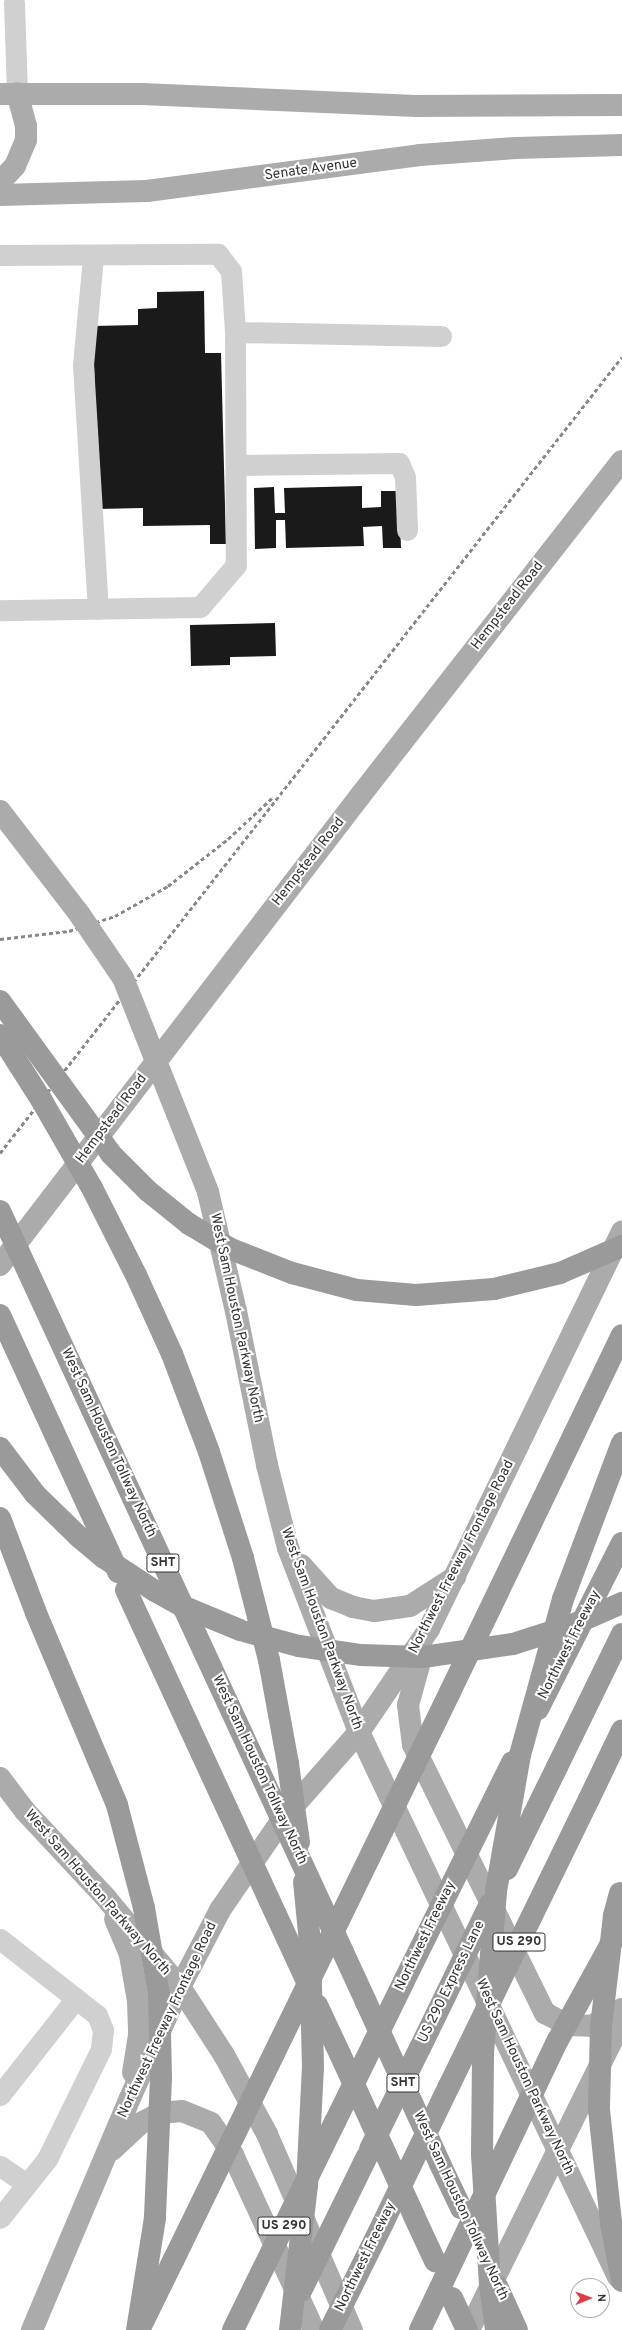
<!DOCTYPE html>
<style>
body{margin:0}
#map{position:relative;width:622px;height:2330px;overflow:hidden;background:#fff;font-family:Overpass,sans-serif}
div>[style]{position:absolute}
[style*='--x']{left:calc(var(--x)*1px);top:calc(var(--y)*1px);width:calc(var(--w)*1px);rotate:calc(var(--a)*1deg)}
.building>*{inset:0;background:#1a1a1a}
.minor>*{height:21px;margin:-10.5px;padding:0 10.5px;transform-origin:10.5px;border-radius:10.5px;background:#d0d0d0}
.major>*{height:22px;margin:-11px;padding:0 11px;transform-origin:11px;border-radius:11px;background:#ababab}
.highway>*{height:22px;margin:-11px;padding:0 11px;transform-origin:11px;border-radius:11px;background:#9a9a9a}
.rail>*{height:3px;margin-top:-1.5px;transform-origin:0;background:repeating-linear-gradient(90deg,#888 0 4px,transparent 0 7px)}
.major-bridge>*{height:22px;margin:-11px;padding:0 11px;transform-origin:11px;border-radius:11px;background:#ababab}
.highway-bridge>*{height:22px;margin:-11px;padding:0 11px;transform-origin:11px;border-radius:11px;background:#9a9a9a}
span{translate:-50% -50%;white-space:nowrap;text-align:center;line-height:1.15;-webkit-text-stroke:4px #fff;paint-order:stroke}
.shield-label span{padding:1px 3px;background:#fff;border:1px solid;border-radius:3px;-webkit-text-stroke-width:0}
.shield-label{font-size:13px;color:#333;font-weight:700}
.street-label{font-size:14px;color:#333}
.north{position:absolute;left:570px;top:2278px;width:40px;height:40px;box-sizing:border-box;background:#fff;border:1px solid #adadad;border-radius:50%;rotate:89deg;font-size:11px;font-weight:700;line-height:16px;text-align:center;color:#333}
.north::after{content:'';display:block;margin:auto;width:14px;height:18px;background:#e63946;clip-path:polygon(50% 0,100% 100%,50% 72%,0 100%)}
</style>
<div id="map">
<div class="building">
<div style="clip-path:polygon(204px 291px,205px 353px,221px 353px,226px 544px,210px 544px,210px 525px,143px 526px,143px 508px,98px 509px,93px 326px,138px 325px,138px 309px,157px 308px,157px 292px)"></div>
<div style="clip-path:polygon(362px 486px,362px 508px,381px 507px,381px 491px,399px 491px,401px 548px,383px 548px,382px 526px,363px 527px,364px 546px,286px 548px,285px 520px,276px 520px,276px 548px,255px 549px,254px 488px,274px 487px,275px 513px,285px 513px,284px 488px)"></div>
<div style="clip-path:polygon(275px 623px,276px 656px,230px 657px,230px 665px,191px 666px,190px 625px)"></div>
</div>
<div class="minor">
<div style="--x:14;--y:3;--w:90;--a:88.1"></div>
<div style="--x:0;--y:255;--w:218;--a:-0.3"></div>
<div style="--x:218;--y:254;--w:21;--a:53"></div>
<div style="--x:231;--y:271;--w:61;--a:86.2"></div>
<div style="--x:235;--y:332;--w:233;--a:89.8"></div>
<div style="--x:236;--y:565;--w:55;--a:130.6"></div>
<div style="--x:200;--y:607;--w:200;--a:179.1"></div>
<div style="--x:93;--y:257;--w:108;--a:95.3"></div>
<div style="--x:83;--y:365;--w:244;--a:86.5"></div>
<div style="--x:235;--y:332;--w:206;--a:1.1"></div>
<div style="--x:236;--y:465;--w:163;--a:-0.7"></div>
<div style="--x:399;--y:463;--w:15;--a:67"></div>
<div style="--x:405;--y:477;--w:53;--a:87.8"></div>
<div style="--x:0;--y:1939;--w:123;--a:38.1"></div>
<div style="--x:97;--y:2015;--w:16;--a:68"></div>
<div style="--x:103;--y:2030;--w:19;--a:96"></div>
<div style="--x:101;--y:2049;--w:123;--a:116.1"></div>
<div style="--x:47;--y:2159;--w:75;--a:128.5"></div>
<div style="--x:0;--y:2095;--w:123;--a:-51.9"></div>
<div style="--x:0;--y:2166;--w:32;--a:34"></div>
</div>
<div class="major">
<div style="--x:0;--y:94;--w:142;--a:0"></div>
<div style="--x:142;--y:94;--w:274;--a:2.5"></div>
<div style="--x:416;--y:106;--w:206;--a:-0.3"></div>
<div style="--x:0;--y:182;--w:22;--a:-47"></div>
<div style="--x:15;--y:166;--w:28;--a:-67"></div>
<div style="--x:26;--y:140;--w:14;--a:-90"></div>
<div style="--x:26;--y:126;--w:34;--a:-105"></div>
<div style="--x:0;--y:195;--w:147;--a:-1.6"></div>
<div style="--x:147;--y:191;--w:275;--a:-7.5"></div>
<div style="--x:420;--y:155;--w:96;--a:-4.2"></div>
<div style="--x:516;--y:148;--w:106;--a:-1.6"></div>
<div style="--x:0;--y:1265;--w:591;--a:-52.49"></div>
<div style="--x:360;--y:796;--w:425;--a:-52"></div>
<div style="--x:236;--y:1311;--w:157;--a:78.6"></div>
<div style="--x:267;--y:1465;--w:86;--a:75.8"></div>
<div style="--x:288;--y:1548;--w:197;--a:68.9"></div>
<div style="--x:359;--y:1732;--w:603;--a:64.58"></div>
<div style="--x:301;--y:1565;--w:45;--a:47.7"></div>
<div style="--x:331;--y:1598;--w:24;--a:22"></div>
<div style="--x:353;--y:1607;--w:21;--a:11"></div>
<div style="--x:374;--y:1611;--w:36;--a:-8"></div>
<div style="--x:410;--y:1606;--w:54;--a:-32.8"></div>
<div style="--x:423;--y:1651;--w:56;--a:105.5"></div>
<div style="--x:408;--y:1705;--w:40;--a:82.9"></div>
<div style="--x:413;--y:1745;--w:299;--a:63.8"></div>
<div style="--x:545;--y:2013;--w:26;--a:28"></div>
<div style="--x:568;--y:2025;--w:23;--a:2"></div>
<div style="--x:591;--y:2026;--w:35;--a:-29"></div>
<div style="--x:0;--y:1778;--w:41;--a:52.9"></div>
<div style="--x:25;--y:1811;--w:119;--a:47"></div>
<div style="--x:106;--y:1898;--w:116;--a:50.3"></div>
<div style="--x:180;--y:1987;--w:81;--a:57.1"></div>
<div style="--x:224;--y:2055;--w:90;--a:61.4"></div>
<div style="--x:267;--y:2134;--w:214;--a:66.6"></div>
<div style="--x:115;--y:1919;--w:39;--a:67"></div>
<div style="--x:130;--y:1955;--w:47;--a:80.1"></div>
<div style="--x:138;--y:2001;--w:34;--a:88"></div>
<div style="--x:139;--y:2035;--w:38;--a:99"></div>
<div style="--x:112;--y:2150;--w:40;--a:-43"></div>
<div style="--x:141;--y:2123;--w:21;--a:-28"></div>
<div style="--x:160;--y:2113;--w:22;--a:-5"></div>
<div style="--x:182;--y:2111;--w:31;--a:22"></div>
<div style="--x:211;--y:2123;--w:39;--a:55"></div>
<div style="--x:233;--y:2155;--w:193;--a:65.2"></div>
<div style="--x:32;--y:2330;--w:252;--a:-67.1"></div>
<div style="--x:130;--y:2098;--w:122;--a:-65.8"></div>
<div style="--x:180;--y:1987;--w:87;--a:-62.5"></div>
<div style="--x:220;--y:1910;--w:113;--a:-55.5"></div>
<div style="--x:284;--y:1817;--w:113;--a:-48.6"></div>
<div style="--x:359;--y:1732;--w:125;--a:-55.8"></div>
<div style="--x:429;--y:1629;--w:442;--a:-64.1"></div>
<div style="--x:469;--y:2330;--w:345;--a:-63.7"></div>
</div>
<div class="highway">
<div style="--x:0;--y:1315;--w:283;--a:65.3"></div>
<div style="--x:0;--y:1448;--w:58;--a:52.7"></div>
<div style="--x:35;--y:1494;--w:60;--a:44.3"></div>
<div style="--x:563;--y:1599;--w:167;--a:-69.3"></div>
<div style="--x:247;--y:1632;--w:54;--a:15.1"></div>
<div style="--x:513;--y:1644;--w:59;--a:-17.8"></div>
<div style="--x:269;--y:1660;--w:106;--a:79.6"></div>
<div style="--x:450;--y:1692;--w:396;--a:-64.3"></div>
<div style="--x:538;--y:1709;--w:186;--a:-63.2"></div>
<div style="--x:557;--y:1767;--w:148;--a:-64"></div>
<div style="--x:589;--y:1799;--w:76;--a:-64.4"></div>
<div style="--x:343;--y:1952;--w:55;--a:65.3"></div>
<div style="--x:317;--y:2005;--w:54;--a:64.9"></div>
<div style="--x:335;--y:2122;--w:157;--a:-63.9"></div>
<div style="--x:370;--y:2149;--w:113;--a:-63.7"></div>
<div style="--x:440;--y:2164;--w:49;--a:64.5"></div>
<div style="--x:414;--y:2216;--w:50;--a:65"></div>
<div style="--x:383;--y:2223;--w:152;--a:-64.3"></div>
<div style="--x:452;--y:2298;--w:35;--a:65"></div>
<div style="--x:139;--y:2330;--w:79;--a:-63.8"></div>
</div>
<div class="rail">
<div style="--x:0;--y:939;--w:69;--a:-6.6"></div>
<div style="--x:69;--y:931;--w:48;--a:-18.1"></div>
<div style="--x:115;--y:916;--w:61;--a:-29.5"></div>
<div style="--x:168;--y:886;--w:76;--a:-38.1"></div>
<div style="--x:228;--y:839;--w:60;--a:-43"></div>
<div style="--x:0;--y:1153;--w:1010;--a:-52"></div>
</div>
<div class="major-bridge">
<div style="--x:0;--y:811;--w:131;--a:52.4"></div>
<div style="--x:80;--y:915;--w:76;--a:55.7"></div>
<div style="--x:123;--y:978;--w:230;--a:68.3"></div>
<div style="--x:208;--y:1192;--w:122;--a:76.8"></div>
</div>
<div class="highway-bridge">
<div style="--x:0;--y:1001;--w:189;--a:54"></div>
<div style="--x:111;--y:1154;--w:52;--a:45"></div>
<div style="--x:148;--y:1191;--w:53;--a:38.8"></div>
<div style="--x:189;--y:1224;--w:49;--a:30.8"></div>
<div style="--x:231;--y:1249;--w:66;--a:21.5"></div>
<div style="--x:292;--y:1273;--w:67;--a:14.7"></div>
<div style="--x:357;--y:1290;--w:59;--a:4.8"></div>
<div style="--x:416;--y:1295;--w:78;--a:-4.4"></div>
<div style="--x:494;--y:1289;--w:68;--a:-13.6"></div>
<div style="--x:560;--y:1273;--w:68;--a:-23.5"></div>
<div style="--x:0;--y:1035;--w:78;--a:57.5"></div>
<div style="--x:42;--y:1101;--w:100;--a:60.1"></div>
<div style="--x:92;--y:1188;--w:97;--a:63.2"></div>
<div style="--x:136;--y:1275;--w:87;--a:65.5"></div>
<div style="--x:172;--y:1354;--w:105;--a:69.3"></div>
<div style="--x:209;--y:1452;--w:111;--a:72.2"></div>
<div style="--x:243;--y:1558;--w:105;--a:75.7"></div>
<div style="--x:0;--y:1211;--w:817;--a:65.16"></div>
<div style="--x:0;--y:1518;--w:102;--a:69.2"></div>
<div style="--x:36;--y:1613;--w:208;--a:67.1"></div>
<div style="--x:117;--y:1805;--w:106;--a:75.3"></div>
<div style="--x:144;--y:1908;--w:88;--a:80.2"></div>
<div style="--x:159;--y:1995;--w:83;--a:88.6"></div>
<div style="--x:161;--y:2078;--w:140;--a:92.5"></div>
<div style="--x:155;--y:2218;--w:113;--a:99.1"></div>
<div style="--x:78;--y:1536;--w:33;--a:40"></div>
<div style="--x:103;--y:1557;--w:62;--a:33.2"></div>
<div style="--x:155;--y:1591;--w:31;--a:29"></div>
<div style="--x:182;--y:1606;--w:63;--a:22.5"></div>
<div style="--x:126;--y:1590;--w:432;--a:65.2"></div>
<div style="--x:572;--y:1625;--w:55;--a:-23.7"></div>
<div style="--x:299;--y:1646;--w:63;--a:8.3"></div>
<div style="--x:361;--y:1655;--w:62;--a:1.8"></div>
<div style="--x:423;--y:1657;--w:91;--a:-8.2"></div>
<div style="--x:288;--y:1764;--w:79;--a:82"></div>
<div style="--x:507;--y:1869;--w:114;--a:-63.9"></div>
<div style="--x:620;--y:1893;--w:24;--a:105"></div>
<div style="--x:614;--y:1916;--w:111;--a:96.7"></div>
<div style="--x:601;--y:2026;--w:84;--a:91.4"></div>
<div style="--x:599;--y:2110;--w:114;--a:83.9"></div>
<div style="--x:611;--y:2223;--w:59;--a:79.3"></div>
<div style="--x:404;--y:1981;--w:244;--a:-63.7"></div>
<div style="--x:366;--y:2002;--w:178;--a:65.4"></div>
<div style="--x:420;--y:2048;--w:160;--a:-64.1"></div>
<div style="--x:340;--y:2054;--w:178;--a:65.4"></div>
<div style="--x:449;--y:2086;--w:319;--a:-64"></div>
<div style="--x:174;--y:2259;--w:631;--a:-64.04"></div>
<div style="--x:497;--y:2286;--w:48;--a:65.6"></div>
<div style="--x:301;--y:2291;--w:150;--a:-63.9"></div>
<div style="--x:233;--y:2330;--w:232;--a:-63.9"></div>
<div style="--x:290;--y:2330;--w:146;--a:-83.3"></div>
<div style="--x:307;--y:2185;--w:117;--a:-87.1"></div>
<div style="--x:313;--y:2068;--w:125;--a:-91.4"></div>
<div style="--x:310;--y:1943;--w:61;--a:-95.6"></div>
<div style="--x:330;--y:2330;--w:119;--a:-63.6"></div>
<div style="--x:420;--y:2330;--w:321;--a:-64.6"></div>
<div style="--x:558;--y:2040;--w:116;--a:-61.2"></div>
<div style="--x:496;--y:2330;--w:45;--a:-97.6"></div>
<div style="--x:490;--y:2285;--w:132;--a:-93.5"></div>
<div style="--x:482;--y:2153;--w:100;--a:-89.4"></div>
<div style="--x:483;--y:2053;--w:163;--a:-85.4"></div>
<div style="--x:496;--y:1891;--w:138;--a:-80"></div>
<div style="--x:520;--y:1755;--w:162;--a:-74.6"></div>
</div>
<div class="shield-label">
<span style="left:163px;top:1563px">SHT</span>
<span style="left:519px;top:1942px">US 290</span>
<span style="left:403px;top:2083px">SHT</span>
<span style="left:284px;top:2226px">US 290</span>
</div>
<div class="street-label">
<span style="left:311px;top:170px;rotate:-8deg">Senate Avenue</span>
<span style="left:508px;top:606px;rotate:-52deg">Hempstead Road</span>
<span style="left:309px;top:862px;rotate:-52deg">Hempstead Road</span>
<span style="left:112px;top:1119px;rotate:-53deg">Hempstead Road</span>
<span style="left:236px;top:1318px;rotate:78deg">West Sam Houston Parkway North</span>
<span style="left:108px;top:1443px;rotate:65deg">West Sam Houston Tollway North</span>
<span style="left:462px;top:1557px;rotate:-63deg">Northwest Freeway Frontage Road</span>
<span style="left:321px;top:1629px;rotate:70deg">West Sam Houston Parkway North</span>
<span style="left:570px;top:1645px;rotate:-63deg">Northwest Freeway</span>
<span style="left:259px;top:1770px;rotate:65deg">West Sam Houston Tollway North</span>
<span style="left:97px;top:1893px;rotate:49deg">West Sam Houston Parkway North</span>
<span style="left:426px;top:1936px;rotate:-64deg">Northwest Freeway</span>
<span style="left:452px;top:1982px;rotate:-64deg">US 290 Express Lane</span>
<span style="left:168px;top:2020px;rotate:-65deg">Northwest Freeway Frontage Road</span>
<span style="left:524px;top:2077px;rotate:65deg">West Sam Houston Parkway North</span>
<span style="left:460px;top:2206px;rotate:65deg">West Sam Houston Tollway North</span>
<span style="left:366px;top:2257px;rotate:-64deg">Northwest Freeway</span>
</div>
<div class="north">N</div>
</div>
